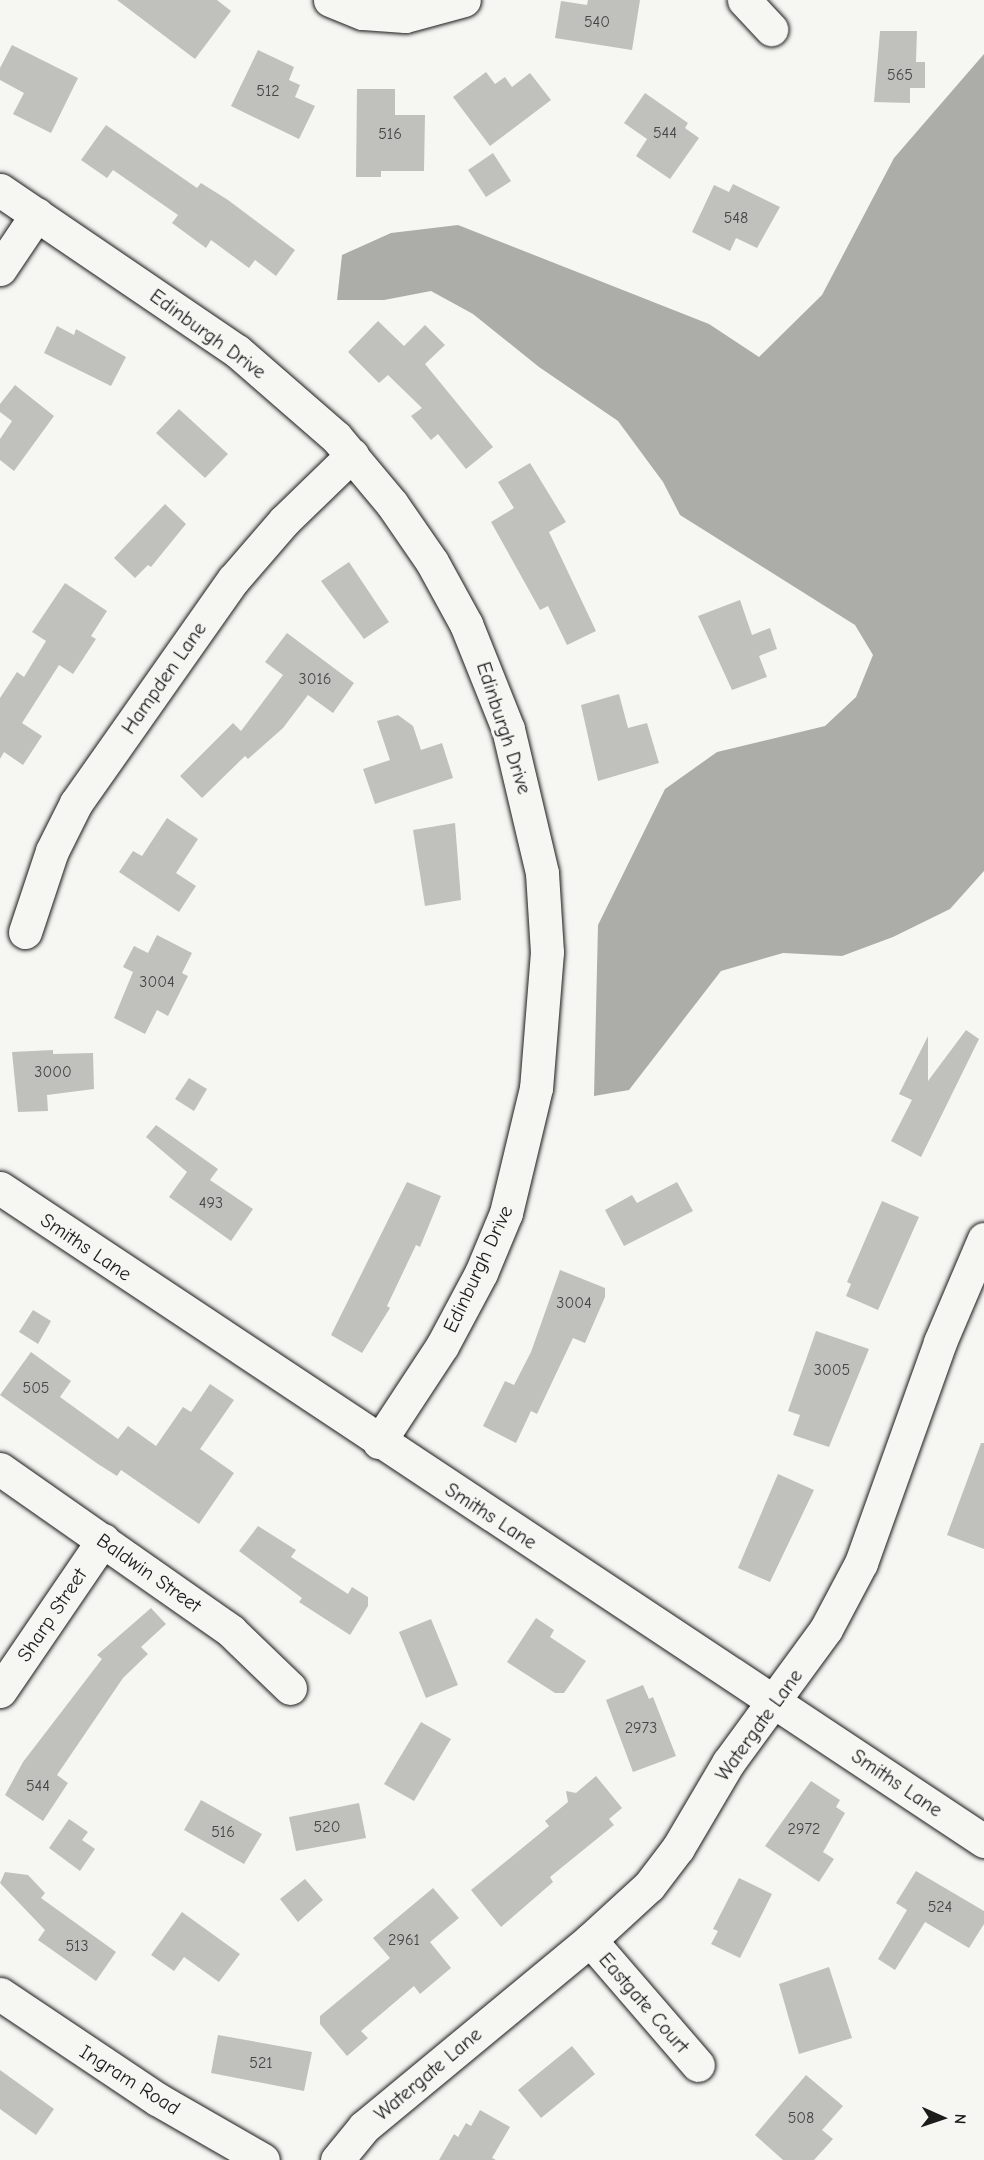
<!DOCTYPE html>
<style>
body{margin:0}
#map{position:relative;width:984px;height:2160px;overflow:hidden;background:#f6f6f2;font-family:"Comic Neue",sans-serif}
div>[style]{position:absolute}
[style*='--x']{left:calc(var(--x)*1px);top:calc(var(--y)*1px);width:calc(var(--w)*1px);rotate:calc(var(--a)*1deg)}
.water>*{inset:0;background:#acaca9}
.building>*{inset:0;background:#c0c0bd}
.roads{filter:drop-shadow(0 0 2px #1c1c1c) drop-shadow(0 0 2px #1c1c1c)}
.minor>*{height:33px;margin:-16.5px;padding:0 16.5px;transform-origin:16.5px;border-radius:16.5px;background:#f6f6f2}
span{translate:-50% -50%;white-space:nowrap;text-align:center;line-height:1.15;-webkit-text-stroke:6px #f6f6f2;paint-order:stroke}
.number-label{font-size:16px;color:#454544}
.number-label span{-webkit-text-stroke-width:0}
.street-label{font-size:20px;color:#1c1c1c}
.north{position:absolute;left:912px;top:2088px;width:60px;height:60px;-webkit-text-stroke:4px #f6f6f2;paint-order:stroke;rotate:93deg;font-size:16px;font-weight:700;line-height:24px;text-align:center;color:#1c1c1c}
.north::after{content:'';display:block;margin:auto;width:21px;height:27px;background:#1c1c1c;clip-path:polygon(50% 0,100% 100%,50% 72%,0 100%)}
</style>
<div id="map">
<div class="water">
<div style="clip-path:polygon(984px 54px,984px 871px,950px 909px,893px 937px,842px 956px,783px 953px,721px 971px,629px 1090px,594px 1096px,598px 925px,665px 789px,717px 752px,825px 726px,856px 697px,873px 655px,855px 625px,680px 515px,663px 482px,618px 421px,539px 367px,473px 314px,431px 291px,384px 300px,337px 300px,342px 255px,391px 233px,458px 225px,709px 324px,759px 357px,822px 295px,894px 158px)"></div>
</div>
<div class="building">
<div style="clip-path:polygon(117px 0,217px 0,231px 11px,195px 59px)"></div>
<div style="clip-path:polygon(588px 0,640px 0,632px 50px,555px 38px,561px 1px,587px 5px)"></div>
<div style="clip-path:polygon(880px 31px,917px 31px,916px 62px,925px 62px,925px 88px,910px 88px,910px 103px,874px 102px)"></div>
<div style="clip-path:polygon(12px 45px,78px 78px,51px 133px,13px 114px,24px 93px,0 80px,0 68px)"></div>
<div style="clip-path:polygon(258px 50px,294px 67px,289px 80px,300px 85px,295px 97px,315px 106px,299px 139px,231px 106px)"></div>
<div style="clip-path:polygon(486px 72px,495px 84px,505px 77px,512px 87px,530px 73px,551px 100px,490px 146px,453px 97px)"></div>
<div style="clip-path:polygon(357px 89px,395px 89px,395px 115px,425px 115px,424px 171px,381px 171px,381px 177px,356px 177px)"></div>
<div style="clip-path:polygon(645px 93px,688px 123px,685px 128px,699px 138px,670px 179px,636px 156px,647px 139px,624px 123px)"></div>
<div style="clip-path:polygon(106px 125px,197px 188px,201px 183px,228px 200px,295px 250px,276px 276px,255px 260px,249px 268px,211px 240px,206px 248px,172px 223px,178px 215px,113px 170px,107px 178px,81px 160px)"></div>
<div style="clip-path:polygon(493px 153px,511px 181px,486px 197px,468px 170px)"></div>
<div style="clip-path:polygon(733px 184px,780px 207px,757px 248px,736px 238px,730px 251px,692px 232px,714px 185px,729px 192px)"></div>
<div style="clip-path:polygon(378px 321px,404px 346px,425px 325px,445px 345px,425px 364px,493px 447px,466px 469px,438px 434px,431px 440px,411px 416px,422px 408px,388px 375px,379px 383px,348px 352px)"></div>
<div style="clip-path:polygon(57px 326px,74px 335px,76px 329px,126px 357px,111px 386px,44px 353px)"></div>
<div style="clip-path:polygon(15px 385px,54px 416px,14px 471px,0 460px,0 439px,12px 421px,0 412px,0 404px)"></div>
<div style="clip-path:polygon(179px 409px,228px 454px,205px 478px,156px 433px)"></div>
<div style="clip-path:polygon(530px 463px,566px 522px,549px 532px,596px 631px,567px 645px,548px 606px,540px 610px,491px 522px,514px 508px,498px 482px)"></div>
<div style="clip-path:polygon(165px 504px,186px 524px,151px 567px,148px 565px,135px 578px,114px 558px)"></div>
<div style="clip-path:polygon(349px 562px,389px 622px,364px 639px,321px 581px)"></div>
<div style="clip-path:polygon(65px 583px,107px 611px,91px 636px,96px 639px,73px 674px,59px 665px,22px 723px,42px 736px,23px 765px,4px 752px,0 759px,0 698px,17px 672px,24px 677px,46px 641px,32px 632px)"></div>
<div style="clip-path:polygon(740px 600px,752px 635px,770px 628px,777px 649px,759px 656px,767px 677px,732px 690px,698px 616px)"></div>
<div style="clip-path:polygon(287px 633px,354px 683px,333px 713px,308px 695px,283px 728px,248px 759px,245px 756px,202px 798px,180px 776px,233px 723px,241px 731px,283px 675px,265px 662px)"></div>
<div style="clip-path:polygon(619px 694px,628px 728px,647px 723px,659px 763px,598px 781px,581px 705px)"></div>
<div style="clip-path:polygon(398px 715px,413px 726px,421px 750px,442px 743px,453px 778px,375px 804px,363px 769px,390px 760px,377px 721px)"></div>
<div style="clip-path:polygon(167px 818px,198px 839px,176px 873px,196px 886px,179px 912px,119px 872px,133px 851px,142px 856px)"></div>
<div style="clip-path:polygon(455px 823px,461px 900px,425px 906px,413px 830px)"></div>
<div style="clip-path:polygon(157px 935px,192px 953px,182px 973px,188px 976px,168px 1016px,157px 1010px,145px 1034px,114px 1018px,133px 972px,123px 967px,134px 946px,148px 953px)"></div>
<div style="clip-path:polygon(966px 1030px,979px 1039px,921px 1157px,891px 1141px,912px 1100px,899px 1094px,928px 1036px,928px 1081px)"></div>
<div style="clip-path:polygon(53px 1050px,53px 1054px,93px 1053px,94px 1089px,47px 1095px,48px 1111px,18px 1112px,12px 1052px)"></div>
<div style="clip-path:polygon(189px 1078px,207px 1089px,194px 1111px,175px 1099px)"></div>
<div style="clip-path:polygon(156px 1125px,218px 1169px,210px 1180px,253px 1209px,231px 1241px,169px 1197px,187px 1172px,146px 1137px)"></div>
<div style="clip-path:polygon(407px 1182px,441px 1196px,420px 1247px,416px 1245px,387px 1306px,390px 1308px,362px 1353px,331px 1335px)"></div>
<div style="clip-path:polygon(677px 1182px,693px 1211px,624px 1246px,605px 1210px,632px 1195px,637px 1203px)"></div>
<div style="clip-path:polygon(882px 1201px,919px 1217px,878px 1310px,846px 1296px,851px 1284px,847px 1282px)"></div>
<div style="clip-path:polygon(560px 1270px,605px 1288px,605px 1297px,585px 1343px,573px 1338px,537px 1414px,531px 1411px,516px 1443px,483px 1426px,505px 1381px,514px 1385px,531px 1352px)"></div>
<div style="clip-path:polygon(33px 1310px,51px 1321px,38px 1344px,19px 1332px)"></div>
<div style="clip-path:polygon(816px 1331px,869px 1349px,829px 1447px,793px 1435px,800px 1415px,788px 1411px)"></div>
<div style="clip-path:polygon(31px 1352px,71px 1381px,60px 1397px,118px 1439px,128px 1426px,156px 1446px,183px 1407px,191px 1412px,210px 1384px,234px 1400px,200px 1449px,234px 1473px,199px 1524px,121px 1470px,117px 1476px,98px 1464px,0 1395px)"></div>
<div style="clip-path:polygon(981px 1443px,984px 1443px,984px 1549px,947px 1535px)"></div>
<div style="clip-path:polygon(778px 1474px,814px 1490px,770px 1582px,738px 1568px)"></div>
<div style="clip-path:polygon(258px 1526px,296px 1550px,291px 1557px,348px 1594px,352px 1587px,368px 1597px,368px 1606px,350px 1635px,299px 1602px,302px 1598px,239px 1551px)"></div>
<div style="clip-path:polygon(151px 1608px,166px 1624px,141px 1647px,148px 1654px,123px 1678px,57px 1775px,68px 1783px,43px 1821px,5px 1795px,23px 1762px,102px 1659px,97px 1655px)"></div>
<div style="clip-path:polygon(536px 1618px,554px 1630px,550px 1637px,586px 1661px,564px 1693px,555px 1693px,507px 1662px)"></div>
<div style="clip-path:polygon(431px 1619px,458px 1685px,426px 1698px,399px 1632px)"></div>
<div style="clip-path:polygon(643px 1685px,649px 1699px,653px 1697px,676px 1756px,633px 1772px,606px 1700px)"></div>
<div style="clip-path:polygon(421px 1722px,451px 1739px,414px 1801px,384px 1784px)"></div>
<div style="clip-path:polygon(596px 1776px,622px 1808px,609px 1819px,614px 1825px,550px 1877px,553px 1882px,501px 1927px,471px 1890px,549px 1826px,545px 1821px,568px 1802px,566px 1791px,576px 1793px)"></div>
<div style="clip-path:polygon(811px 1781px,840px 1800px,836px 1807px,845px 1813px,823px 1852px,834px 1859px,819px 1882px,765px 1846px)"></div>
<div style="clip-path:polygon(201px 1800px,262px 1834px,244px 1864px,184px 1830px)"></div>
<div style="clip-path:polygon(359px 1803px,366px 1838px,296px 1851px,289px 1817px)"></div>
<div style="clip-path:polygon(69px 1819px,88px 1832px,82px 1840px,95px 1849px,80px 1871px,49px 1848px)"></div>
<div style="clip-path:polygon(916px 1871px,984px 1911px,984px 1924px,969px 1948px,925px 1922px,895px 1970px,878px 1959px,907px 1910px,896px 1903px)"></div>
<div style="clip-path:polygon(5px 1872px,28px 1875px,45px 1893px,41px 1898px,116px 1952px,96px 1981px,38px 1940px,45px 1930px,0 1883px)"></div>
<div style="clip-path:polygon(739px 1878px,772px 1894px,740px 1958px,711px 1944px,718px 1931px,713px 1929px)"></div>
<div style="clip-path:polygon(305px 1879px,323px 1900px,298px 1922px,280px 1899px)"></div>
<div style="clip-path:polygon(433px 1888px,459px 1918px,430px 1942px,451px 1968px,420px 1994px,414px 1986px,361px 2031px,368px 2038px,347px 2056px,320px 2024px,320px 2016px,390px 1958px,373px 1938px)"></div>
<div style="clip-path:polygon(182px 1912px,240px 1954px,219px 1982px,184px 1957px,174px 1971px,151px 1955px)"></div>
<div style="clip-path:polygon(829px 1967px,852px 2038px,799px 2054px,779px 1984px)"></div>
<div style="clip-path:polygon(218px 2035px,312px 2052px,304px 2091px,211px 2073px)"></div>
<div style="clip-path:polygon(572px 2046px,595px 2074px,541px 2118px,518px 2090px)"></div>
<div style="clip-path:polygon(0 2070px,54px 2109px,36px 2135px,0 2109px)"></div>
<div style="clip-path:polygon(806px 2075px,843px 2106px,822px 2130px,833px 2139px,814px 2160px,783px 2160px,755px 2135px)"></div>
<div style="clip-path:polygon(480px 2110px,510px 2127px,492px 2158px,496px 2160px,439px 2160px,454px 2134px,458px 2137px,466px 2123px,471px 2126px)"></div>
</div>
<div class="roads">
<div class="minor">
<div style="--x:330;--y:0;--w:35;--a:22"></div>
<div style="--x:363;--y:13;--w:42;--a:4.1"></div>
<div style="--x:405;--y:16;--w:61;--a:-15.2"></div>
<div style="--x:744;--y:0;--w:40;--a:47"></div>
<div style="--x:0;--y:190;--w:287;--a:34.2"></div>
<div style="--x:237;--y:351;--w:131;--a:41"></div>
<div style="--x:336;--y:437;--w:87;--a:50.1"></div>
<div style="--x:392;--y:504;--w:70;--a:55.4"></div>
<div style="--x:432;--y:562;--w:71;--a:61.3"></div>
<div style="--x:466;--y:624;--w:113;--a:68.2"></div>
<div style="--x:508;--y:729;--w:148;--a:76.7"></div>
<div style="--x:542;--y:873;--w:79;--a:86.4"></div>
<div style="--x:547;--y:952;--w:136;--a:94.6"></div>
<div style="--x:536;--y:1088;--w:129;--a:103.5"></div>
<div style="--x:506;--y:1213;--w:65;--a:112.6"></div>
<div style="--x:481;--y:1273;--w:83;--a:118.1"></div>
<div style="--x:442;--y:1346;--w:115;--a:123.3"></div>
<div style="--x:0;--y:269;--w:66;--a:-56.1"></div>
<div style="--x:25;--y:932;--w:85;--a:-71.6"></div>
<div style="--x:52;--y:851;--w:54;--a:-63.4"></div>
<div style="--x:76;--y:803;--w:273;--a:-54.9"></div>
<div style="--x:233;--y:580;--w:78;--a:-49.2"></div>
<div style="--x:284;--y:521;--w:95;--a:-44.1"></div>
<div style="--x:0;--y:1188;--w:1181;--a:33.57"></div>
<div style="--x:0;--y:1469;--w:282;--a:35"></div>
<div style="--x:231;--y:1631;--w:82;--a:44"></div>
<div style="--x:0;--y:1691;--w:183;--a:-55.7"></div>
<div style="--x:590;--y:1940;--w:165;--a:49.2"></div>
<div style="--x:0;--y:1994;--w:189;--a:33.8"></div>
<div style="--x:157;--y:2099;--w:122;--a:29.9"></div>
<div style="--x:337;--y:2160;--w:43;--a:-50.7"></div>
<div style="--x:364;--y:2127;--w:293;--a:-39.6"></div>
<div style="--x:590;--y:1940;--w:80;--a:-42.5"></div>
<div style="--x:649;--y:1886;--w:48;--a:-52.7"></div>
<div style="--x:678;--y:1848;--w:99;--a:-59.5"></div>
<div style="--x:728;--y:1763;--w:166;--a:-53.8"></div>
<div style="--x:826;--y:1629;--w:75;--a:-62.1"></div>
<div style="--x:861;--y:1563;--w:235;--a:-70.3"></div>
<div style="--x:940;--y:1342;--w:112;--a:-66.9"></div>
</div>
</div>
<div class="number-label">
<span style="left:597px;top:22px">540</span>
<span style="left:900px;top:75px">565</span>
<span style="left:268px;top:91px">512</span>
<span style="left:665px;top:133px">544</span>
<span style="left:390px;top:134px">516</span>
<span style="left:736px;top:218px">548</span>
<span style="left:315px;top:679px">3016</span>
<span style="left:157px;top:982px">3004</span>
<span style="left:53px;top:1072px">3000</span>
<span style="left:211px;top:1203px">493</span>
<span style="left:574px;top:1303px">3004</span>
<span style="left:832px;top:1370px">3005</span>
<span style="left:36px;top:1388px">505</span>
<span style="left:641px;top:1728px">2973</span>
<span style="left:38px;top:1786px">544</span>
<span style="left:327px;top:1827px">520</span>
<span style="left:804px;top:1829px">2972</span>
<span style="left:223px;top:1832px">516</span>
<span style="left:940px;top:1907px">524</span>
<span style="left:404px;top:1940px">2961</span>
<span style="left:77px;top:1946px">513</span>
<span style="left:261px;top:2063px">521</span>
<span style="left:801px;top:2118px">508</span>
</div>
<div class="street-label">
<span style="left:208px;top:334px;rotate:36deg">Edinburgh Drive</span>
<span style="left:164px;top:678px;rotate:-55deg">Hampden Lane</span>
<span style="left:504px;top:728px;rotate:72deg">Edinburgh Drive</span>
<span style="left:86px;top:1247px;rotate:34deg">Smiths Lane</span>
<span style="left:478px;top:1269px;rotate:-65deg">Edinburgh Drive</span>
<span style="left:491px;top:1516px;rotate:33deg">Smiths Lane</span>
<span style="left:149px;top:1573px;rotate:35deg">Baldwin Street</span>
<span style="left:52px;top:1615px;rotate:-56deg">Sharp Street</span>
<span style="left:759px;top:1725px;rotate:-54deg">Watergate Lane</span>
<span style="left:897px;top:1783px;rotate:34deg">Smiths Lane</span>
<span style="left:644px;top:2003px;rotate:49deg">Eastgate Court</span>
<span style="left:428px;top:2074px;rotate:-40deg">Watergate Lane</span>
<span style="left:130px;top:2080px;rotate:32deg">Ingram Road</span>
</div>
<div class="north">N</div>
</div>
